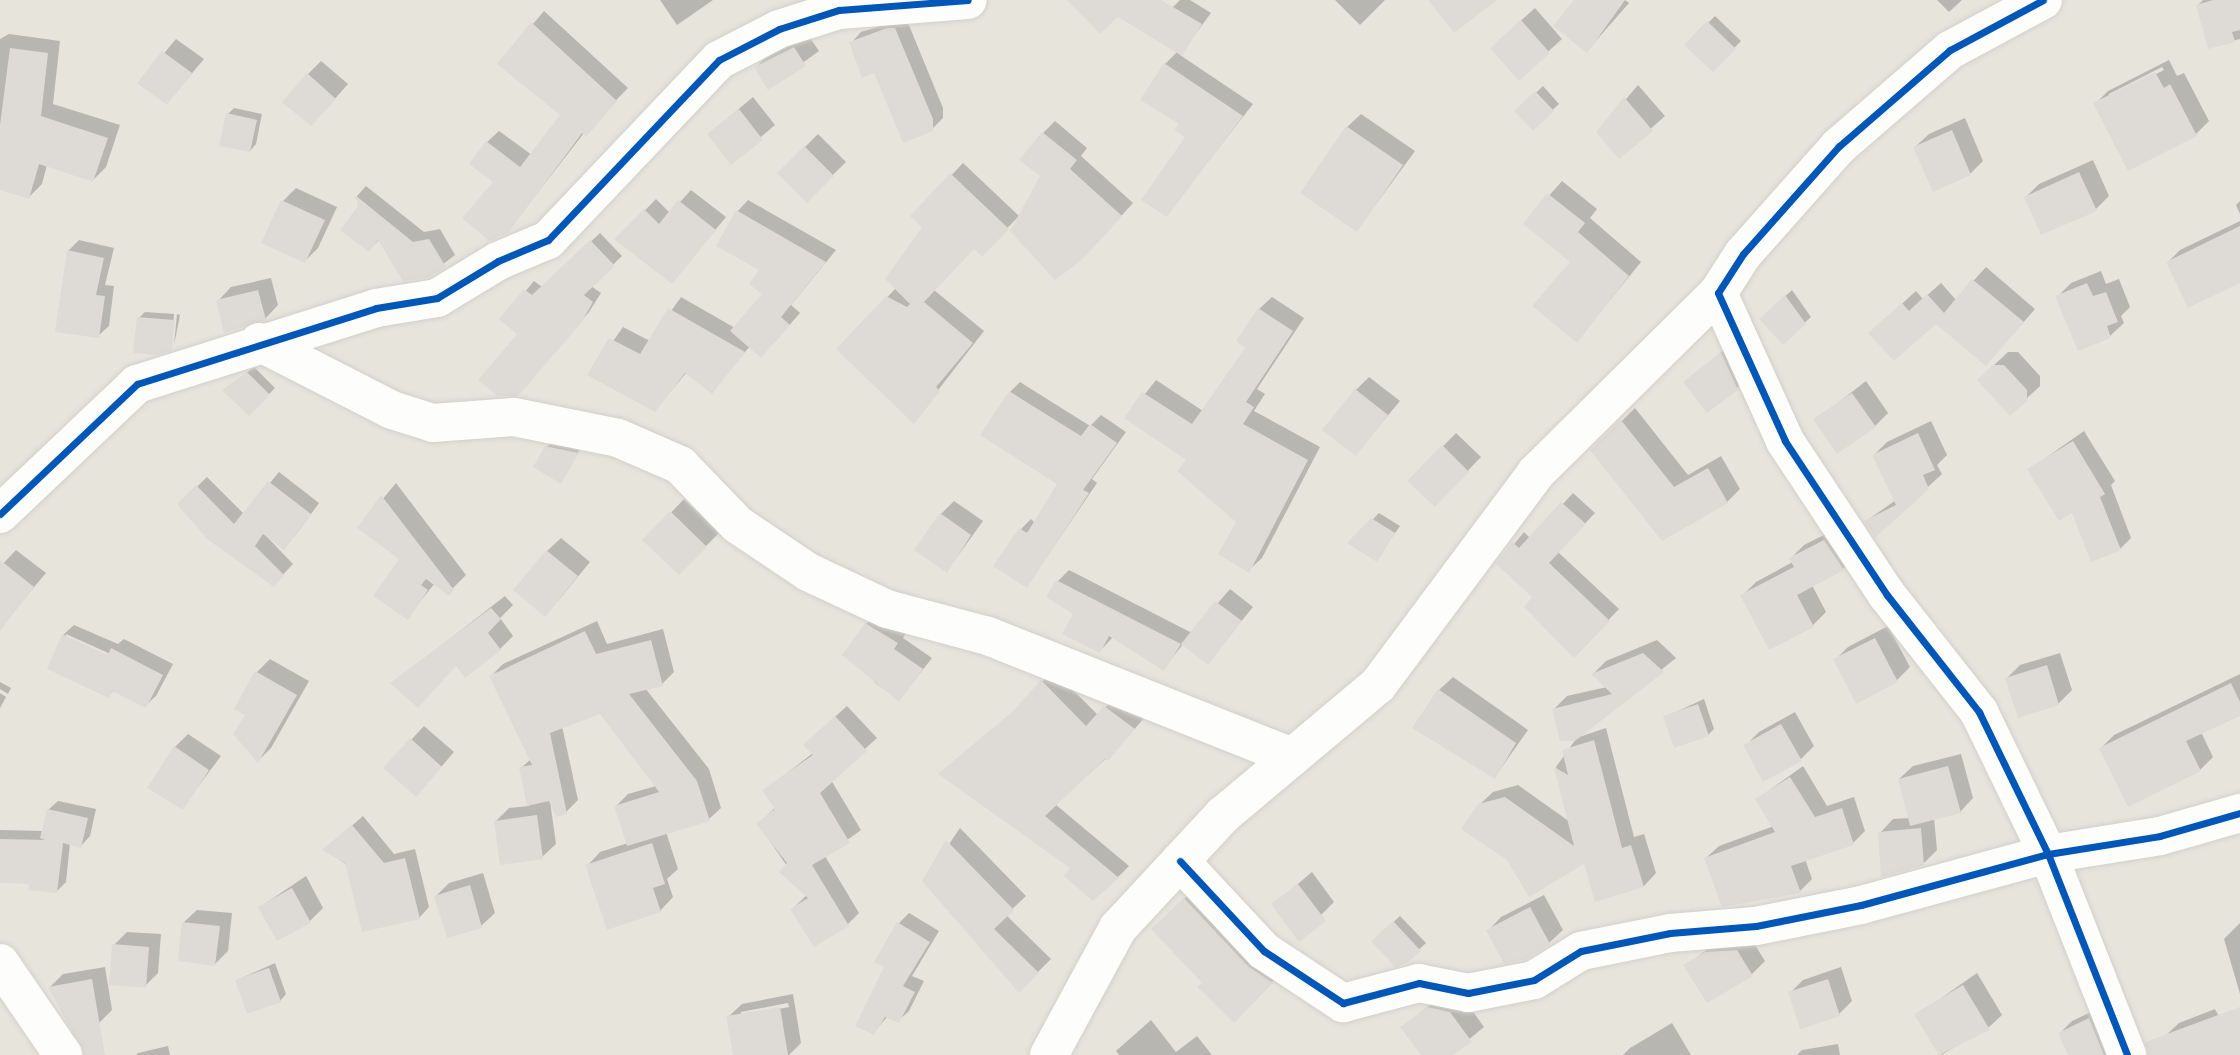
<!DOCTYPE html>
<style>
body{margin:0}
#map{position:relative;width:2240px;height:1055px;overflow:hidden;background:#f4f2ee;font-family:Roboto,sans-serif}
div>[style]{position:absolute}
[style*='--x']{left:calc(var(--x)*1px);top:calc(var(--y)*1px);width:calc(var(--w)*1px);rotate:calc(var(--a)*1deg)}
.residential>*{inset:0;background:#e7e4dc}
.shadow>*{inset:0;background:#0003}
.building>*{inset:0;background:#dedbd6}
.roads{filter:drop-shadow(0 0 2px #d2d0cb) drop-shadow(0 0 2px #d2d0cb)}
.street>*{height:38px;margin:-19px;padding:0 19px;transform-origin:19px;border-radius:19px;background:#fdfdfc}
.cycleway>*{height:7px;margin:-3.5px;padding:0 3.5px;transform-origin:3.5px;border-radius:3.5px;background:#0057b8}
span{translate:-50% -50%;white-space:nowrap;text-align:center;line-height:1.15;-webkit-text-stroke:6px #fff;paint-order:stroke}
</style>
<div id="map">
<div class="residential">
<div style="clip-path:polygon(0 0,2240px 0,2240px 1055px,0 1055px)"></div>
</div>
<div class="shadow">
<div style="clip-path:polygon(660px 0,713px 0,677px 25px)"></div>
<div style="clip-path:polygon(1070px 0,1156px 0,1173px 7px,1180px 0,1190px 0,1211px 13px,1180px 55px,1253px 104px,1167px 214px,1187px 137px,1165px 64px,1178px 51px,1117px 15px)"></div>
<div style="clip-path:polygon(1335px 0,1385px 0,1360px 25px)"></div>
<div style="clip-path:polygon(1577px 0,1625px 0,1629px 3px,1587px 51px)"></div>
<div style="clip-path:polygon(1937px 0,1962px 0,1949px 12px)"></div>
<div style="clip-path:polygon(2203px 0,2240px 0,2240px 39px,2209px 47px,2198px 5px)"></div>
<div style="clip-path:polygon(1535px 8px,1562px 39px,1519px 78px,1505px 35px)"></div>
<div style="clip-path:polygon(544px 11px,628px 88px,584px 133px,507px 232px,487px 142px,499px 131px,532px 155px,563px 114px,499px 64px)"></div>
<div style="clip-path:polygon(1715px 16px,1741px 41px,1713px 70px,1686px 45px)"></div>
<div style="clip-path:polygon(906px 18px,943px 108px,943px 118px,932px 129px,851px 43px,861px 32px)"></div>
<div style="clip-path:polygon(9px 34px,60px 41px,53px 104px,120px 125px,106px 167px,93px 180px,47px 165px,42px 184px,29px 197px,0 189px,0 39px)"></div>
<div style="clip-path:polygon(808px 35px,819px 51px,769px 87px,756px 67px,769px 54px)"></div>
<div style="clip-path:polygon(176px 39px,204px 59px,167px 103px,140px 82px)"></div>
<div style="clip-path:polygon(evenodd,2169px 60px,2177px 76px,2184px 73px,2209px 121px,2196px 134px,2095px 104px,2108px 91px,2169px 60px,2162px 67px,2164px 70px,2109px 98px,2109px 94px,2162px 67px)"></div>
<div style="clip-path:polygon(321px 61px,348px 84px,324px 111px,308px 74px)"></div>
<div style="clip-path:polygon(1638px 85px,1665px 116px,1619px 157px,1598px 132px)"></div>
<div style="clip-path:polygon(1543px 86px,1559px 104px,1533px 128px,1517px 111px)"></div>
<div style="clip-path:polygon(753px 97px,775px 125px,731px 162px,709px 134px)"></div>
<div style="clip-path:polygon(234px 108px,262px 114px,256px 144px,250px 151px,228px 114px)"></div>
<div style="clip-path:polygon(1361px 114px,1415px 151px,1357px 230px,1347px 127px)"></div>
<div style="clip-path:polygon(1965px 118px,1983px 161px,1970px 174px,1915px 147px,1929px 134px)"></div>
<div style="clip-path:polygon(1055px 121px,1087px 148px,1081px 156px,1133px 203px,1095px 245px,1017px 218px,982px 254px,974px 247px,934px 290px,984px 331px,914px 421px,838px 349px,896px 288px,925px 227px,913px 216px,963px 163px,1019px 216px,1042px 176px,1043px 133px)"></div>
<div style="clip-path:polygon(818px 134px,846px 162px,807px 200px,779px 173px)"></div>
<div style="clip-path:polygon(2093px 160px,2109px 196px,2096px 209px,2026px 197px,2039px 184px)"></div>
<div style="clip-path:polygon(1562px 181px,1597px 209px,1590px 218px,1641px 262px,1577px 341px,1572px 261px,1525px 223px)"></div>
<div style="clip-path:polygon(366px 186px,424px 232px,440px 229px,455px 255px,429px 275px,380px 239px,369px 250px,357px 196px)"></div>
<div style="clip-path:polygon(296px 188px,337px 207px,318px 248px,305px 261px,283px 201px)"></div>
<div style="clip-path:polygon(691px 190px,726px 217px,672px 282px,617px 239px,656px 199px,670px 213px)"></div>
<div style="clip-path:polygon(748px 200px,836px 250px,791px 305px,800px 313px,772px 345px,750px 346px,712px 392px,687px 372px,655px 410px,590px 374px,623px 327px,650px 341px,681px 297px,735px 328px,765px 294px,762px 270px,737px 212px)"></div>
<div style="clip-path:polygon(2240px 201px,2240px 214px,2236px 205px)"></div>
<div style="clip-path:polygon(2240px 221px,2240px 281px,2168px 262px,2180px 250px)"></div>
<div style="clip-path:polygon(600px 233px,622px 256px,591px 286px,601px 293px,589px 312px,527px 385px,520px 333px,502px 319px,534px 281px,542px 287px)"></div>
<div style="clip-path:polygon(79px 240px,114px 248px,105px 285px,114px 286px,109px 326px,98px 336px,68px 251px)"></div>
<div style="clip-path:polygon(1986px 267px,2035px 309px,1998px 351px,1936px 322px,1883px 321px,1916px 291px,1923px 299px,1941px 283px,1956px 300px)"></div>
<div style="clip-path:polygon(2101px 271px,2106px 284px,2119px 279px,2130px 307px,2121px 316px,2124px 323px,2110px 336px,2057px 297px,2071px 283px)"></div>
<div style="clip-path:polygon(271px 278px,278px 305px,265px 319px,218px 301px,231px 287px)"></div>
<div style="clip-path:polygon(1792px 290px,1811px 317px,1783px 343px,1767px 313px)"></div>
<div style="clip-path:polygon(1272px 297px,1304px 318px,1257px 389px,1265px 394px,1254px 411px,1320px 447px,1262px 558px,1249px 570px,1239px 522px,1189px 460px,1126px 418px,1156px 380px,1203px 411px,1248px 347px,1259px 309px)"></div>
<div style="clip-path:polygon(145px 312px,174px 314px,171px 348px,139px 318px)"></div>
<div style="clip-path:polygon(177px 314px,180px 315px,174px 345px)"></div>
<div style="clip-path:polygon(1735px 341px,1750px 375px,1737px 388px,1685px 382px)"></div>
<div style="clip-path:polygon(2008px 352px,2018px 352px,2040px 376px,2040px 386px,2026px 399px,1992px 367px)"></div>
<div style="clip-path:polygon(254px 367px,275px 388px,249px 414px,225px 390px)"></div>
<div style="clip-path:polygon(1369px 377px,1400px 401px,1356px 454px,1356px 390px)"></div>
<div style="clip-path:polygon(1866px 381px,1888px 413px,1875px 426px,1816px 420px)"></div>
<div style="clip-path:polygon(1020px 382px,1090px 426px,1101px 415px,1126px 432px,1092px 479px,1097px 483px,1027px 586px,1021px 529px,1031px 519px,1035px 523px,1060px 483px,1010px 392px)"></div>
<div style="clip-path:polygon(1635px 408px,1688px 475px,1721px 456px,1740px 489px,1727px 502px,1663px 538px,1592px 450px)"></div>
<div style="clip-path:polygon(1931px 421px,1947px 455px,1937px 465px,1942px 474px,1876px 535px,1866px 521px,1896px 500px,1874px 455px,1887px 442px)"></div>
<div style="clip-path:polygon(2084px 431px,2115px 481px,2111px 485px,2131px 538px,2120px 549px,2030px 469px)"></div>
<div style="clip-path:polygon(1456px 433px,1481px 457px,1435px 505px,1409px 481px)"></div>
<div style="clip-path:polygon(553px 440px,582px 446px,560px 481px,547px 447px)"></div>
<div style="clip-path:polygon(279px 472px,319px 503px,294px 537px,268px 538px,293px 564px,274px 584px,179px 504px,207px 477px,244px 514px)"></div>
<div style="clip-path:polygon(396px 483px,466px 575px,448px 593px,435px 583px,407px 618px,401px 558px,359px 528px)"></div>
<div style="clip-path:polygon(1573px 493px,1595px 513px,1558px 552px,1619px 609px,1574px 656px,1534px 597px,1498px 564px,1524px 532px,1531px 539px)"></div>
<div style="clip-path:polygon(684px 499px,719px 533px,679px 573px,645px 540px)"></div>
<div style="clip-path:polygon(954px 501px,983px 521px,947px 571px,941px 514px)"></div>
<div style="clip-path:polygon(1379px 513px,1400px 526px,1376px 560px,1350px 543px)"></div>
<div style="clip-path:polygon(1838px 528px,1857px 556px,1843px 569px,1812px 585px,1826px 612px,1813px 625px,1743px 595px,1756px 582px,1793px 562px,1791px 558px,1804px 545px)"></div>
<div style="clip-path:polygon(561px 538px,590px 562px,558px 601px,547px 551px)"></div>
<div style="clip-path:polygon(16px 550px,46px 573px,8px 618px,0 612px,0 567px)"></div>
<div style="clip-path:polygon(1069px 570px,1192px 633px,1230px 589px,1253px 607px,1208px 662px,1184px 643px,1164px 668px,1113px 637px,1100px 651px,1058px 581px)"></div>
<div style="clip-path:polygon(505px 596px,513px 605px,500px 618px,513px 636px,500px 649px,393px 683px)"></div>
<div style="clip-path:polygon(877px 614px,907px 632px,903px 638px,932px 658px,899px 700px,874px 682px,878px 679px,866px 624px)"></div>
<div style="clip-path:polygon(597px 621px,607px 644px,663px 629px,674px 672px,662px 684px,645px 688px,709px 769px,721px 808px,709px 819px,666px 832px,678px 869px,667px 879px,673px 897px,660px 911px,587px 866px,600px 852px,628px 843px,616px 806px,628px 794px,656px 786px,601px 712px,562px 726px,578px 800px,566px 812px,550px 801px,556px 844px,542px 857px,495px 822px,509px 808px,529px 806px,521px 768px,531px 759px,491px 676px,503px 664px)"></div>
<div style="clip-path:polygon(evenodd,74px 625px,118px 644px,124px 639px,173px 664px,156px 696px,145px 706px,114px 690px,108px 696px,63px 635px,74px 625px,66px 634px,117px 657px,115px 660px,66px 638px,66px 634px)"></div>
<div style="clip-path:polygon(1888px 626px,1910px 667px,1897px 680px,1835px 660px,1848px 647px)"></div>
<div style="clip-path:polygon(1657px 640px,1676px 658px,1576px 738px,1606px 728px,1634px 837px,1644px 834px,1656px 873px,1644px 886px,1585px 861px,1479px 805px,1493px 792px,1518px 785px,1570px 822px,1556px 767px,1576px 739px,1554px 709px,1567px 696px,1607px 687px,1593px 674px,1606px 661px)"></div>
<div style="clip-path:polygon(2060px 653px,2072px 690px,2058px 704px,2007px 678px,2020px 665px)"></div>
<div style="clip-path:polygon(270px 659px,309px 681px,271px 748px,258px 761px,257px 672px)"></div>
<div style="clip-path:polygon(1053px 670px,1098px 715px,1117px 695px,1145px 717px,1119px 747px,1055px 804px,1129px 866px,1118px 877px,1073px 868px,941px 774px,1021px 705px)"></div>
<div style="clip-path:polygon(2240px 674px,2240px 712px,2201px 732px,2213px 757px,2200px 770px,2101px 748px,2114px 735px)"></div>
<div style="clip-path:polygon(1453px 677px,1528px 730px,1495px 777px,1439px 690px)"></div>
<div style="clip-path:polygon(0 682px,11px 688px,8px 694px,0 689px)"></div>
<div style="clip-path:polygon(0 693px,6px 697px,0 708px)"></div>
<div style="clip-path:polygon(1704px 699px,1714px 729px,1708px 735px,1665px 717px)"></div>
<div style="clip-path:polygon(847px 706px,877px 738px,831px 780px,861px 830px,825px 856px,859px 913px,848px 924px,792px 909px,807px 895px,758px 824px,776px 807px,765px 790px,813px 753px,817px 733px)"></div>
<div style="clip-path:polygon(1795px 712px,1814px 746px,1801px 759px,1746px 745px,1759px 732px)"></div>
<div style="clip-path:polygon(424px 726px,454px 752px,429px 781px,385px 768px)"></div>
<div style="clip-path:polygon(188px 734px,221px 756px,182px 808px,175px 747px)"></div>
<div style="clip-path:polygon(1961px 754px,1973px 798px,1960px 812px,1934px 818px,1937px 850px,1923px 864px,1880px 833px,1893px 819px,1910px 818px,1899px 779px,1913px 766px)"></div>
<div style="clip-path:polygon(1803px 766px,1827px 806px,1854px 797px,1865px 831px,1853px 843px,1805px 859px,1812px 879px,1800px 891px,1723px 905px,1706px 858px,1719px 846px,1774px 826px,1757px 799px)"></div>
<div style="clip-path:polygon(58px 801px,96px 809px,90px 836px,81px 846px,70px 843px,66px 882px,57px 891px,31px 882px,0 882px,0 830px,44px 831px,48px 810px)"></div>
<div style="clip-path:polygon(363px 816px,394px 854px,415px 849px,429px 907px,419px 918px,325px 849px)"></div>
<div style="clip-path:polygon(960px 828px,1026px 896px,1006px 915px,1051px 959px,1019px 991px,924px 881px)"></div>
<div style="clip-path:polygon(1312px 872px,1334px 902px,1321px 915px,1273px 905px)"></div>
<div style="clip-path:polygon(483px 873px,495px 913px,481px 926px,436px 896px,449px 883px)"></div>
<div style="clip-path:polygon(306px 876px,323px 908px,310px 921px,260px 907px)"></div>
<div style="clip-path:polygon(1198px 886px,1285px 969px,1234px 1021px,1204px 983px,1166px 916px)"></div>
<div style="clip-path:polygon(1544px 895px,1563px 930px,1549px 943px,1488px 931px,1501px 917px)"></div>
<div style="clip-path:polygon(197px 910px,232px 913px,228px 951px,215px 964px,183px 923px)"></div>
<div style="clip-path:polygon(909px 913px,939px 931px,912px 976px,924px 981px,909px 1011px,898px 1021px,888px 1016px,873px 1033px,899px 923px)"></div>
<div style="clip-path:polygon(1400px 916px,1426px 943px,1406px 962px,1373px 941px)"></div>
<div style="clip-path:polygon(2240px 923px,2240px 994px,2224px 939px)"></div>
<div style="clip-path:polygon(127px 932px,161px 934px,158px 973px,145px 986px,114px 945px)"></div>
<div style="clip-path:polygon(1750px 937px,1765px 961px,1752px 974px,1686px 966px,1720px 939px)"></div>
<div style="clip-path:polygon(275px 963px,286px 994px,280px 1001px,237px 980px)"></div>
<div style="clip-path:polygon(105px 967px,112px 1010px,99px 1023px,50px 987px,63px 974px)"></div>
<div style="clip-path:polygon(1841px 967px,1852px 1001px,1839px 1014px,1790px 993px,1803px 980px)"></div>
<div style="clip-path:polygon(1977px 973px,2002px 1015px,1988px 1028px,1941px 1055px,1917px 1015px)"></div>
<div style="clip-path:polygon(evenodd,793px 994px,801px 1043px,789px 1055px,735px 1055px,728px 1017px,742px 1004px,793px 994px,788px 1003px,789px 1007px,741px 1016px,741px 1012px,788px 1003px)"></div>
<div style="clip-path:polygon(1442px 995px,1464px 999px,1484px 1027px,1450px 1055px,1423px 1055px,1403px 1027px)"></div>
<div style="clip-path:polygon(2102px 1007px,2121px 1055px,2070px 1055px,2060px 1033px,2072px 1021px)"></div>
<div style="clip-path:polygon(2215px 1009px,2239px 1055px,2172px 1055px,2165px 1036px,2179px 1023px)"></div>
<div style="clip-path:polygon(1151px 1020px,1176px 1052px,1197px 1036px,1212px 1055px,1119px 1055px,1116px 1051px)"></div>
<div style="clip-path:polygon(1672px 1023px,1691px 1055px,1623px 1055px,1630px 1048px)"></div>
<div style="clip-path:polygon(1838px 1044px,1840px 1055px,1797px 1055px,1802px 1050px)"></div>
<div style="clip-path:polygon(168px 1046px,170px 1055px,136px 1055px,138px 1053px)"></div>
</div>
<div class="building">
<div style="clip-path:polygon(1067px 0,1161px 0,1202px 24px,1182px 56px,1118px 17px,1100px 34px)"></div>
<div style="clip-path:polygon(1428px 0,1497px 0,1454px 33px)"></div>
<div style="clip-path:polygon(1574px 0,1625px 0,1587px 53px,1553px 26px)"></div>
<div style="clip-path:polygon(2213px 0,2240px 0,2240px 30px,2232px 32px,2235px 42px,2208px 49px,2196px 5px)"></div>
<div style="clip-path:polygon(1521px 20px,1550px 53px,1519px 81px,1490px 48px)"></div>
<div style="clip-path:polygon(1707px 21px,1736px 49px,1713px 72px,1684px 45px)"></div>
<div style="clip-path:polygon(531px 22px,617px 101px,586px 137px,582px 133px,508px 233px,489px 241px,462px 218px,493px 182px,469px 164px,486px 141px,520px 167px,560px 115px,497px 64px)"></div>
<div style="clip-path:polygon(887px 28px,895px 28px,933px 119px,933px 131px,903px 143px,874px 73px,862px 78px,849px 42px)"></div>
<div style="clip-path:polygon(794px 47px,806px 66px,768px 90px,754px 67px)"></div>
<div style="clip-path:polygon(10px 48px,48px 53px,41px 116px,108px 138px,93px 182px,39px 164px,29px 199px,0 190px,0 125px)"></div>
<div style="clip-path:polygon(162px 51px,192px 73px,167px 105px,137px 83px)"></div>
<div style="clip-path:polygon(1164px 63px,1243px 116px,1167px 217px,1141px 200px,1185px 137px,1174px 130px,1179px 124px,1140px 100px)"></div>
<div style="clip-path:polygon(2155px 72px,2164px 88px,2170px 84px,2197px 136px,2128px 171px,2093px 103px)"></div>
<div style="clip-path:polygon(307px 73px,336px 99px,311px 126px,282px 102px)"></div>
<div style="clip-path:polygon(1535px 91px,1554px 111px,1533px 131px,1514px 111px)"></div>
<div style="clip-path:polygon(1624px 97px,1653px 131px,1619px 159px,1596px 132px)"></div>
<div style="clip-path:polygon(739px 109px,763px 140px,731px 165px,707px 134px)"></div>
<div style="clip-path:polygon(226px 113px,257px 120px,250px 152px,219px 146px)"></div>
<div style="clip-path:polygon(1346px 126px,1403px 165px,1357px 232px,1300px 193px)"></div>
<div style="clip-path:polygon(1952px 130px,1971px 175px,1933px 192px,1913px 147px)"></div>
<div style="clip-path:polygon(1042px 132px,1077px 160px,1070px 169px,1122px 216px,1083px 259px,1055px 280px,1010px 231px,1040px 176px,1019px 160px)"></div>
<div style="clip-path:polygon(804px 146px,834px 176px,807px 203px,777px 173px)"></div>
<div style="clip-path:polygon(2079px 172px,2097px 211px,2041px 235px,2024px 197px)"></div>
<div style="clip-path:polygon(950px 173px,1009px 229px,982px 257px,974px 249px,924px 302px,973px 343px,936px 387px,940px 391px,914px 424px,836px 349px,886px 296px,907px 307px,910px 304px,885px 279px,922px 227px,910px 216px)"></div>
<div style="clip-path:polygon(1547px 193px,1585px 223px,1578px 232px,1629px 276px,1577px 343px,1532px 306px,1570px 262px,1523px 224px)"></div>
<div style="clip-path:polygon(355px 195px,413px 242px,429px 239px,446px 267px,429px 277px,403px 281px,378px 240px,369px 252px,340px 230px,358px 206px)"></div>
<div style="clip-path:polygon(281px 200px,325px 220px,305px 263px,261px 243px)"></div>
<div style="clip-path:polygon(678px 200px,716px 230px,672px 284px,614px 239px,644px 209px,659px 224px)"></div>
<div style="clip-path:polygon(736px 210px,826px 262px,781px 317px,790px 325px,761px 358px,730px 331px,762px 294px,749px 284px,759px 270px,716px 246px)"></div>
<div style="clip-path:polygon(2240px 226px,2240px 283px,2188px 308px,2166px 262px)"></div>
<div style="clip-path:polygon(590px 240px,615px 266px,584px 295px,593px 302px,581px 323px,518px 396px,498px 396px,478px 380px,517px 334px,499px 319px,524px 289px,532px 295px)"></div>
<div style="clip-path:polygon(67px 250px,104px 258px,96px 295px,105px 296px,99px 338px,55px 332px)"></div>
<div style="clip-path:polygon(1972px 279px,2024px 322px,1986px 366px,1936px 324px,1894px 361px,1868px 333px,1902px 303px,1909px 311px,1927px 294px,1944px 313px)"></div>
<div style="clip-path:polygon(2087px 283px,2093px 296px,2106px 292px,2118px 322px,2107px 326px,2111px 338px,2078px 351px,2055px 296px)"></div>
<div style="clip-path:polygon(258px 290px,266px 320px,224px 333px,216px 300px)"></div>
<div style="clip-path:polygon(1785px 295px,1806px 324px,1783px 345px,1759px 319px)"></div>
<div style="clip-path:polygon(668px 308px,745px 352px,712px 394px,685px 373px,655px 412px,587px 375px,609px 338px,640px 354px)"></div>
<div style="clip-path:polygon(1258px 308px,1293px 331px,1246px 402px,1254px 407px,1243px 424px,1308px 460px,1249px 573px,1218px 554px,1236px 522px,1177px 471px,1186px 460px,1124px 418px,1142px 392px,1192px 424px,1245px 348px,1236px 341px)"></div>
<div style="clip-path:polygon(137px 317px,175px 320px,172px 350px,156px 355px,133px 353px)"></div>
<div style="clip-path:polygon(1721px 352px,1738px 390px,1707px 413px,1683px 382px)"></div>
<div style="clip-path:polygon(1993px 365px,2004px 365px,2027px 390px,2027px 401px,2010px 416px,1977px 380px)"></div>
<div style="clip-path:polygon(247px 372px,270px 395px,249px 416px,222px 390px)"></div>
<div style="clip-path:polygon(1355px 389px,1388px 415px,1356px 456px,1322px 430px)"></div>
<div style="clip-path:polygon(1009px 391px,1081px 436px,1090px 424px,1117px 443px,1083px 490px,1089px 493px,1027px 588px,993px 566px,1019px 528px,1027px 533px,1057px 484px,980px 435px)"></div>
<div style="clip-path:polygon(1852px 393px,1876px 427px,1837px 454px,1813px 419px)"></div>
<div style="clip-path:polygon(1621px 420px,1674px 487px,1708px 468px,1728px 503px,1662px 541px,1590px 450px)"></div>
<div style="clip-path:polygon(1918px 433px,1935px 470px,1923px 475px,1929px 489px,1875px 538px,1864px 521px,1896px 505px,1872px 455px)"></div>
<div style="clip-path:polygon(2073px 441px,2105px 494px,2100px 497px,2121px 550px,2091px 562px,2072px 513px,2059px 521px,2027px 469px)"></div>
<div style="clip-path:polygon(1442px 445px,1469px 472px,1435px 507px,1407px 481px)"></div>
<div style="clip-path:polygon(545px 446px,579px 453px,561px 484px,533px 467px)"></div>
<div style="clip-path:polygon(268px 481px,311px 514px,284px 550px,263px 534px,255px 546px,284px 575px,274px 587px,207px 539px,177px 504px,196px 485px,234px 524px)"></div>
<div style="clip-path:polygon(381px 495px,454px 590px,449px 596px,426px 579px,421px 585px,428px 590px,408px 620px,373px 596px,399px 559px,357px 528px)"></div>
<div style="clip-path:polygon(1561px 502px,1586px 524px,1549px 563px,1610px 621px,1574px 658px,1524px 607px,1532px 597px,1496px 564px,1512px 542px,1519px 548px)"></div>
<div style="clip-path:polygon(670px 511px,707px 547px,679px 575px,642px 540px)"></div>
<div style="clip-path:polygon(940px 513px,971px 535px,947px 573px,914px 550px)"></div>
<div style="clip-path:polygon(1371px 518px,1395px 533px,1377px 562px,1347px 543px)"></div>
<div style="clip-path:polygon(1824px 540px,1844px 570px,1797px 595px,1814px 627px,1769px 650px,1740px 595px,1794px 567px,1789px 558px)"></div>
<div style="clip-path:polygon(546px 550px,578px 576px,545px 617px,513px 590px)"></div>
<div style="clip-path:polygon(0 560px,34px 587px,0 631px)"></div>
<div style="clip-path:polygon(1056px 580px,1181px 644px,1164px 671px,1109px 636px,1100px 653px,1062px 634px,1073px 614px,1046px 597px)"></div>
<div style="clip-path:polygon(1215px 601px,1242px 621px,1208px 665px,1181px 644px)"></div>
<div style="clip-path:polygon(491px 608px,501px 619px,488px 633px,501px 650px,465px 678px,456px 666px,418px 708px,390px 683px)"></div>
<div style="clip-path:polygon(865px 623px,898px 643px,894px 649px,923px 669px,899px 702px,842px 655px)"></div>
<div style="clip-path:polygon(585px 631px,596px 654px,651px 640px,663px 686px,629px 694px,697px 781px,710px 821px,627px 846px,614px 806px,659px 792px,600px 714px,550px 733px,567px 814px,556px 817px,549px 801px,527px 806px,519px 767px,532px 765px,489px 676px)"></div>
<div style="clip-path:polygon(62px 634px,108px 655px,111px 648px,163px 675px,146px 708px,112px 691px,109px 698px,47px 669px)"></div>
<div style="clip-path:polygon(1875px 638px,1898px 682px,1856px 704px,1833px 659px)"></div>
<div style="clip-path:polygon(1643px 653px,1664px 672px,1575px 741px,1560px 741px,1552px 709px,1612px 694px,1591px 674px)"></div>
<div style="clip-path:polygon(2047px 665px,2059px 705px,2018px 718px,2005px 678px)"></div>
<div style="clip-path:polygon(255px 671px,297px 695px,258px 763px,233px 734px,245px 715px,234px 709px)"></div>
<div style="clip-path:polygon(1041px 680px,1086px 726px,1104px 706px,1135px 729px,1108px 761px,1105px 759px,1045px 816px,1119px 878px,1093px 901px,1064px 876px,1070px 868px,938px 774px,1012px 712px)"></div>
<div style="clip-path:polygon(2231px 683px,2240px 702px,2240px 716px,2186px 741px,2201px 771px,2128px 807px,2099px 748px)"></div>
<div style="clip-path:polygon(1438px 689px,1516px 743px,1495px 779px,1412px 728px)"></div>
<div style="clip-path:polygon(1698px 704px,1709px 736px,1674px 748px,1663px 716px)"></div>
<div style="clip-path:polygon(835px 716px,867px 751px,820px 793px,850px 843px,812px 865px,849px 926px,814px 947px,790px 909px,808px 898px,779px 872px,787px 863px,756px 824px,775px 809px,762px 790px,813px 755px,803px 745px)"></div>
<div style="clip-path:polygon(1781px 724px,1802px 761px,1763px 782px,1743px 745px)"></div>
<div style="clip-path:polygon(410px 738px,442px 767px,416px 797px,383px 768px)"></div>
<div style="clip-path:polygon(1594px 740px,1622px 848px,1631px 845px,1644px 887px,1595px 902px,1584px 864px,1529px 897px,1507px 860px,1461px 829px,1478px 804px,1505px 797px,1574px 846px,1554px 767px,1568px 775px,1562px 750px)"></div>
<div style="clip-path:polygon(174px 746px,209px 770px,183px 810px,147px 788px)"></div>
<div style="clip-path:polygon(1948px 766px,1961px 813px,1910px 826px,1898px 779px)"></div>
<div style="clip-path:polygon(1790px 777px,1815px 817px,1842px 808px,1854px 845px,1791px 866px,1801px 893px,1722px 907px,1704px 858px,1775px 832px,1755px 799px)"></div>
<div style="clip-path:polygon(47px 809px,88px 818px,81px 848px,63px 843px,57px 893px,28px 890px,29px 884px,0 883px,0 839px,45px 840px,40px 838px)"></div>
<div style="clip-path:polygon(537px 815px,543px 859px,500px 865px,494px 821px)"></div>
<div style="clip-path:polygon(352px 825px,384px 863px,405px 858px,420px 919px,362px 932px,345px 863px,322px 850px)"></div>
<div style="clip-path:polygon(1921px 828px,1924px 865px,1881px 877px,1878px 832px)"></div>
<div style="clip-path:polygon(946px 840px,1014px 910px,994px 929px,1039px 973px,1019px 993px,922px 881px)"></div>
<div style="clip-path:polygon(652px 843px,665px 884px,653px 888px,661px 912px,607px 930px,585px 865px)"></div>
<div style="clip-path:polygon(1298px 884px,1326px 921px,1299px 942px,1271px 904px)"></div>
<div style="clip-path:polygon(470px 885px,482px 928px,447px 938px,434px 896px)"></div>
<div style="clip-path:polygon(292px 888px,311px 923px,277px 941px,258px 907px)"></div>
<div style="clip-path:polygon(1184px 898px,1248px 966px,1273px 983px,1234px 1023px,1197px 987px,1202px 983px,1151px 929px)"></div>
<div style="clip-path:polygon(1530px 907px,1550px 944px,1526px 959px,1504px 964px,1486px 930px)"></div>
<div style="clip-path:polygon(1393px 921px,1421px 951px,1407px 963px,1395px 967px,1371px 941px)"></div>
<div style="clip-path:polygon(182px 922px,220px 926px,215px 966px,178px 961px)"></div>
<div style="clip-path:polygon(897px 922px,930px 942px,903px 986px,915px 992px,899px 1023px,885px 1017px,874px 1035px,855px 1026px,884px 967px,874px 962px)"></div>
<div style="clip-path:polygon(112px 944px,149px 947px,146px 988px,109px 985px)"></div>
<div style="clip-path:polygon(1737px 950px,1753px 976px,1707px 1003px,1683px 965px,1705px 952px)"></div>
<div style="clip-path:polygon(269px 968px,281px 1002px,247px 1014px,235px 980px)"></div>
<div style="clip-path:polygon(92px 979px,105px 1055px,85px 1055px,48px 987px)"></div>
<div style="clip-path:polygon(1828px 979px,1840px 1016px,1800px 1029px,1788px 992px)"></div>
<div style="clip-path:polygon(1963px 985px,1990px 1030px,1939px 1055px,1914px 1014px)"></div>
<div style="clip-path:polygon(780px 1007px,788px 1055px,733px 1055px,726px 1016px)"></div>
<div style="clip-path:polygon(1428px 1007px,1450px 1012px,1472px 1042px,1453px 1055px,1421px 1055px,1400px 1027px)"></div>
<div style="clip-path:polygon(2240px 1007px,2240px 1055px,2148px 1055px,2145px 1042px)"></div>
<div style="clip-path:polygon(2089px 1018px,2104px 1055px,2068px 1055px,2058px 1033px)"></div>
</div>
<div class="roads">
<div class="street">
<div style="--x:2043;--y:0;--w:106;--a:151.7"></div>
<div style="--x:1950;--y:50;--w:147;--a:139.1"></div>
<div style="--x:1839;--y:146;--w:144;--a:131.6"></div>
<div style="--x:1743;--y:254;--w:46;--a:122.7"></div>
<div style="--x:1718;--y:293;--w:162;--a:65.6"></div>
<div style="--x:1785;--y:441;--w:185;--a:56.5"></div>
<div style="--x:1887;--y:595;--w:149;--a:51.8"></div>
<div style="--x:1979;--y:712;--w:158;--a:64.1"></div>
<div style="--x:2048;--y:854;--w:216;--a:68.5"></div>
<div style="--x:259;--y:342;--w:149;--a:27.1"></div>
<div style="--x:392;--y:410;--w:43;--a:17.6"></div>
<div style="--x:433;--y:423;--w:81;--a:-4.2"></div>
<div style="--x:514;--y:417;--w:106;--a:11.4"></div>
<div style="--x:618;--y:438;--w:68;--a:23.5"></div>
<div style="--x:680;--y:465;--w:83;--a:46"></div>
<div style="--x:738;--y:525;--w:84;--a:33.9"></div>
<div style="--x:808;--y:572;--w:87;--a:25.1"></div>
<div style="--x:887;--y:609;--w:105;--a:15"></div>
<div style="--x:988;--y:636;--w:327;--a:21.7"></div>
<div style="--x:0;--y:514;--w:189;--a:-43.5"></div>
<div style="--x:137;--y:384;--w:251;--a:-17.6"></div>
<div style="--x:376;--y:308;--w:62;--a:-9.3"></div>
<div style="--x:437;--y:298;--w:71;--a:-31.2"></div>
<div style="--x:498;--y:261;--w:54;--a:-22.8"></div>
<div style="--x:548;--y:240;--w:248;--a:-46.5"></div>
<div style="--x:719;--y:60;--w:68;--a:-27.3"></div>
<div style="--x:779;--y:29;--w:63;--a:-17.6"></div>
<div style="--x:839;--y:10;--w:129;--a:-4.4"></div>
<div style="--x:1180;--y:861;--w:123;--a:47"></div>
<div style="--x:1264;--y:951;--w:95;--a:33.4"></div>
<div style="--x:1343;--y:1003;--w:79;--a:-14.7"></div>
<div style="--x:1419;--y:983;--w:50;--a:11.5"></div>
<div style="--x:1468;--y:993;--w:67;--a:-11.1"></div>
<div style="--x:1534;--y:980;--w:55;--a:-31.7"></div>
<div style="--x:1581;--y:951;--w:91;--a:-11.4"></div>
<div style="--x:1670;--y:933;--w:86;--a:-4.7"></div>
<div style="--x:1756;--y:926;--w:107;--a:-11.3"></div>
<div style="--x:1861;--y:905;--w:194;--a:-15.3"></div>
<div style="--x:2048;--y:854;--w:113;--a:-9.1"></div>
<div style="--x:2160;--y:836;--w:83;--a:-16"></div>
<div style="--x:0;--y:963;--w:112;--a:55.6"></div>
<div style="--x:1049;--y:1055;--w:145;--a:-61.5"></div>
<div style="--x:1118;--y:928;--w:154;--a:-47.1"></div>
<div style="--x:1223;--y:815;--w:202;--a:-40"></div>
<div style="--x:1378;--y:685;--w:264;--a:-53.3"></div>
<div style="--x:1536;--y:473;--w:256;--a:-44.7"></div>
</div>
</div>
<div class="cycleway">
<div style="--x:2043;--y:0;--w:106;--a:151.7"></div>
<div style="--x:1950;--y:50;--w:147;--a:139.1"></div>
<div style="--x:1839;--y:146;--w:144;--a:131.6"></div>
<div style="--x:1743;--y:254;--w:46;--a:122.7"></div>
<div style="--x:1718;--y:293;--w:162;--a:65.6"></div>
<div style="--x:1785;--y:441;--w:185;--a:56.5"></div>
<div style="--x:1887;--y:595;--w:149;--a:51.8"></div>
<div style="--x:1979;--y:712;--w:158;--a:64.1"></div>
<div style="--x:2048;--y:854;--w:216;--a:68.5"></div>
<div style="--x:0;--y:514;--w:189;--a:-43.5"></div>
<div style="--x:137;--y:384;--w:251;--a:-17.6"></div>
<div style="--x:376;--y:308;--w:62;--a:-9.3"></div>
<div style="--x:437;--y:298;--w:71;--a:-31.2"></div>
<div style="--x:498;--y:261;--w:54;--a:-22.8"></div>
<div style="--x:548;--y:240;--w:248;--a:-46.5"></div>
<div style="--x:719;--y:60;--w:68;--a:-27.3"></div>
<div style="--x:779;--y:29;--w:63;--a:-17.6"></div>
<div style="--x:839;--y:10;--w:129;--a:-4.4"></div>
<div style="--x:1180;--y:861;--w:123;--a:47"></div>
<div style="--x:1264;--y:951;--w:95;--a:33.4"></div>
<div style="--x:1343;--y:1003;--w:79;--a:-14.7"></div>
<div style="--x:1419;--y:983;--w:50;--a:11.5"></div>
<div style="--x:1468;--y:993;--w:67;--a:-11.1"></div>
<div style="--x:1534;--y:980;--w:55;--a:-31.7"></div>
<div style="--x:1581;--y:951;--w:91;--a:-11.4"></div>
<div style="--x:1670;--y:933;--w:86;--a:-4.7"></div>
<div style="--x:1756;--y:926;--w:107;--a:-11.3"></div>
<div style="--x:1861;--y:905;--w:194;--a:-15.3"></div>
<div style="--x:2048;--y:854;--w:113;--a:-9.1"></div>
<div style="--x:2160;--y:836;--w:83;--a:-16"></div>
</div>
</div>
